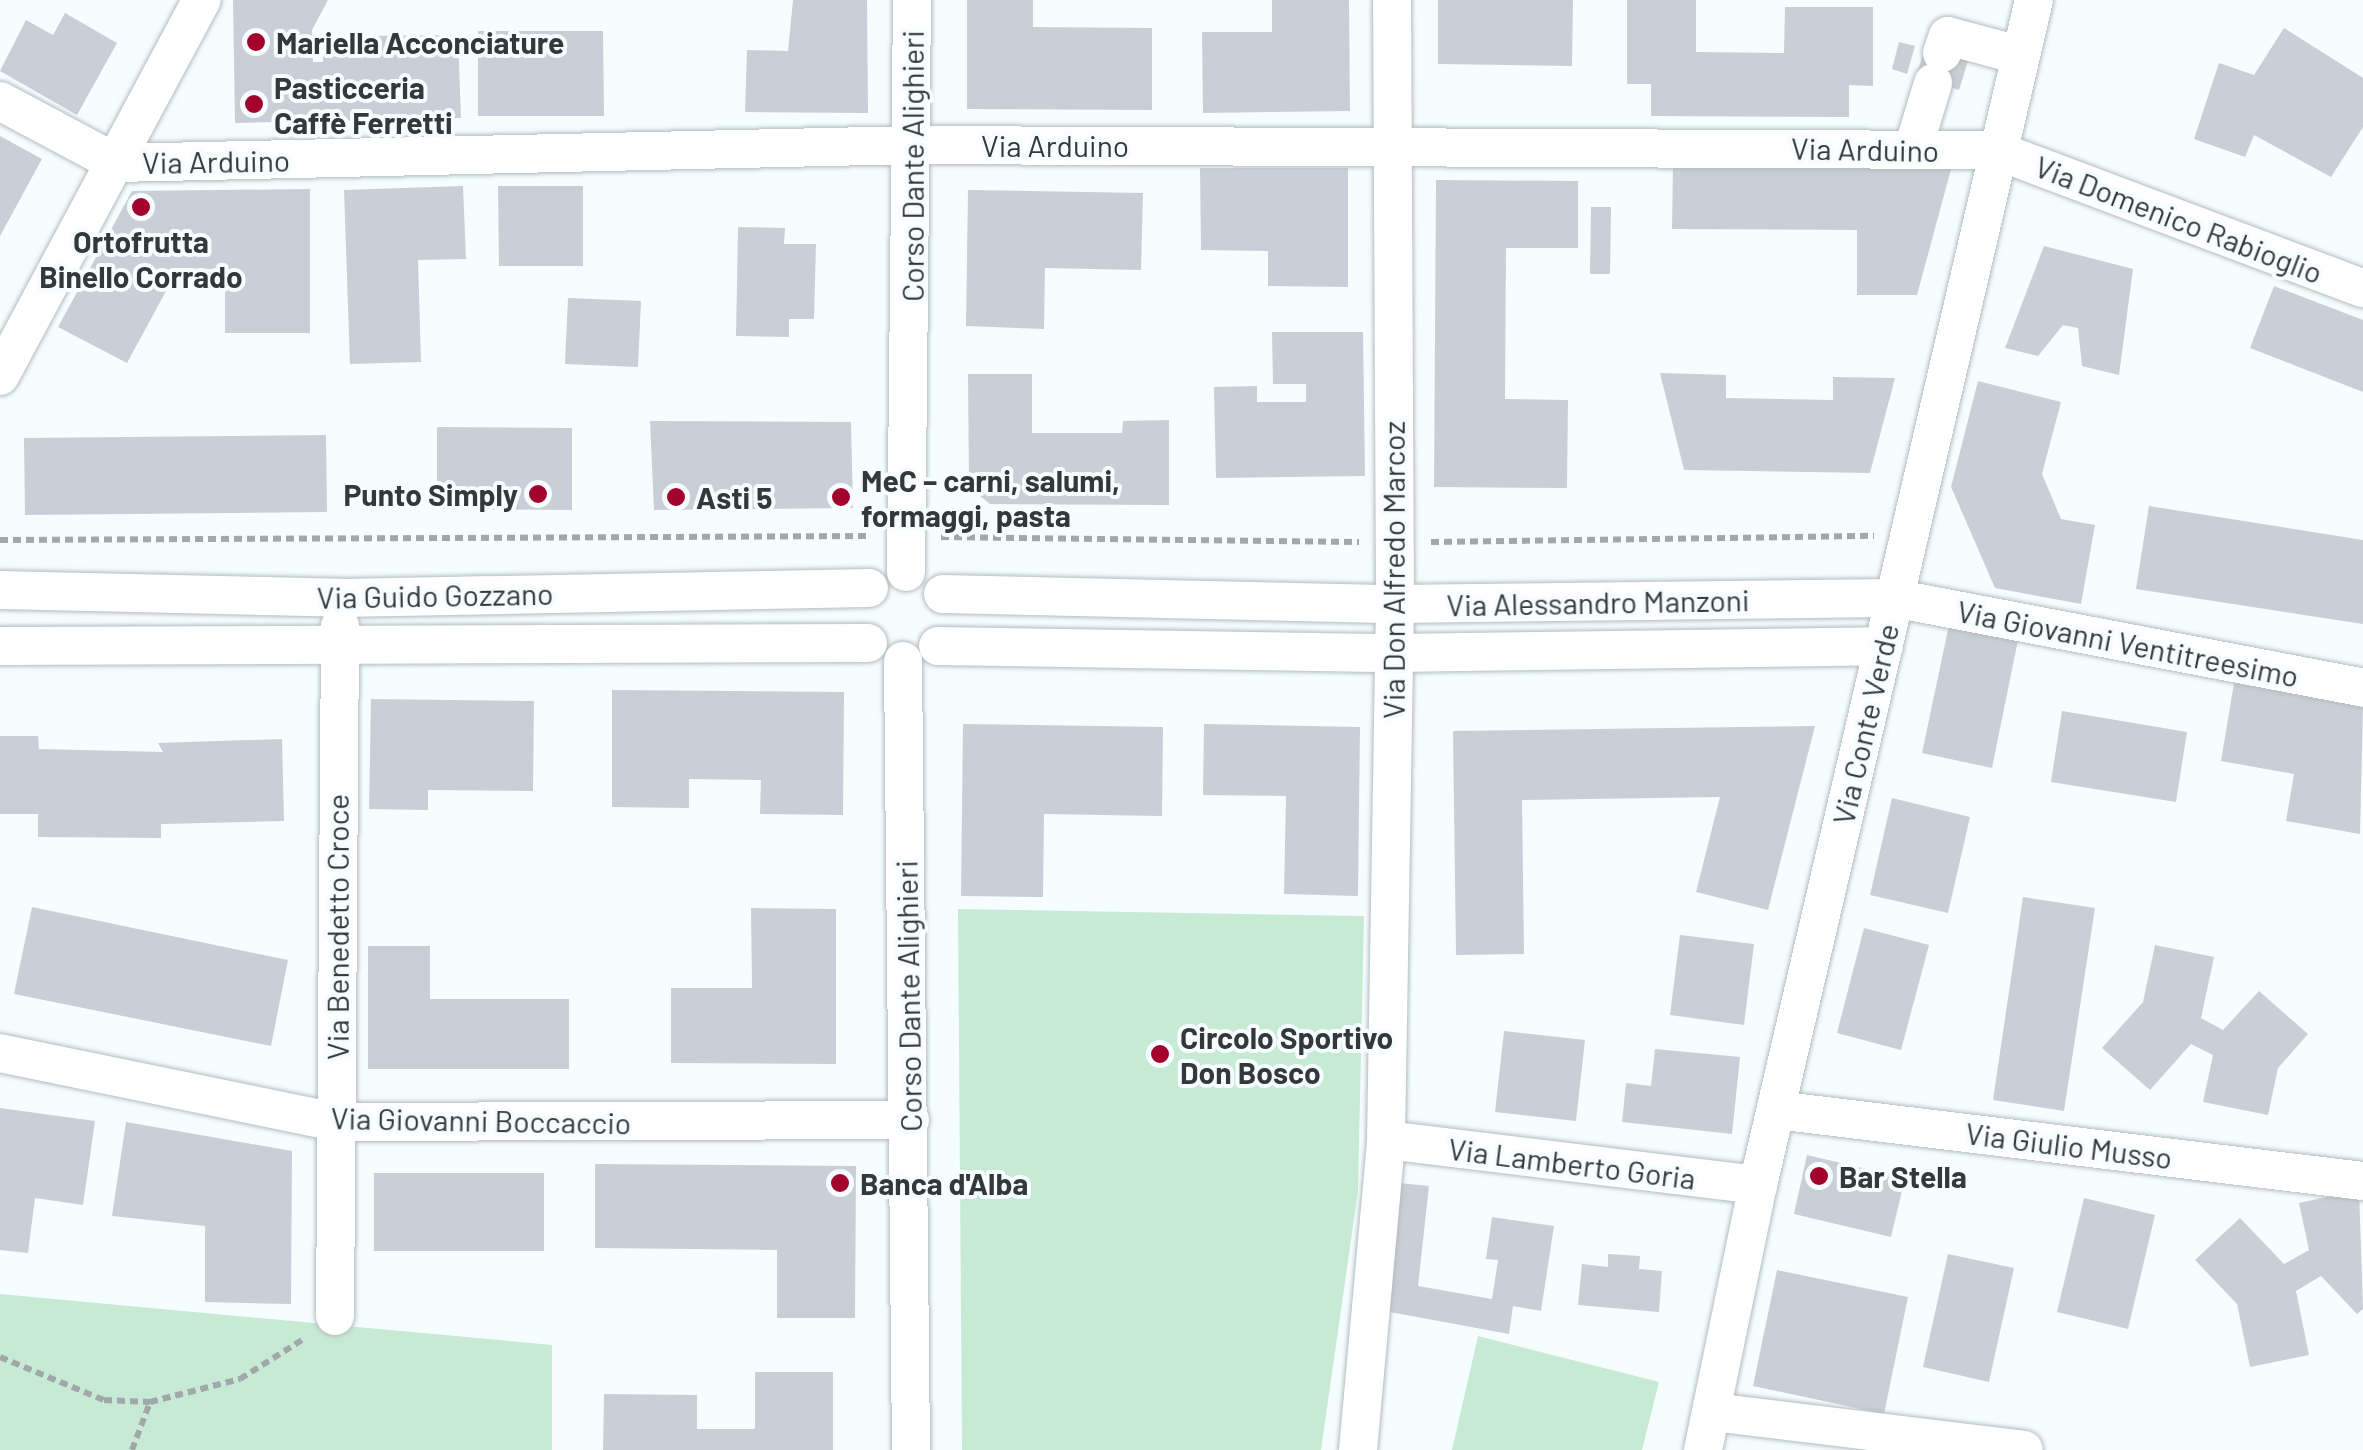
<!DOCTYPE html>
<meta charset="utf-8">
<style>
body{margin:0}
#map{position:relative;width:2363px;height:1450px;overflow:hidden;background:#f6fdff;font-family:Barlow,sans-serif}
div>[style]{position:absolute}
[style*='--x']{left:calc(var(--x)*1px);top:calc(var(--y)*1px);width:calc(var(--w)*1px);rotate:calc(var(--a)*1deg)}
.green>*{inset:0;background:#c7ead4}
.building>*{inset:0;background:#c9cfd6}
.path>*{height:6px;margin-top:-3px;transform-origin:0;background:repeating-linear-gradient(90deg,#a2a7a9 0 8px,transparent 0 13px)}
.roads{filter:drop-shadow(0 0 2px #b2bcbf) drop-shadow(0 0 2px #b2bcbf)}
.minor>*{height:38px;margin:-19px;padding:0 19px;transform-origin:19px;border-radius:19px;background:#fff}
.dots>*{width:28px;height:28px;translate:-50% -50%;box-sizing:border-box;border:5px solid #f6fdff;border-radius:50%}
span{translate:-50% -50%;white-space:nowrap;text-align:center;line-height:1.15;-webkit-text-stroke:8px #f6fdff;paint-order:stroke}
.poi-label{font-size:30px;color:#34383a;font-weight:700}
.left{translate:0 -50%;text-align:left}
.right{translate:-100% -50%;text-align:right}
.street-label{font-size:30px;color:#34383a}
</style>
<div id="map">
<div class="green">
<div style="clip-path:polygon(958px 909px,1364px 916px,1358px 1191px,1321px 1450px,962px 1450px)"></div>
<div style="clip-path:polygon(0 1294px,552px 1345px,552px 1450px,0 1450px)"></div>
<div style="clip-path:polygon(1478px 1336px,1659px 1382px,1642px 1450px,1452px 1450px)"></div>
</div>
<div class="building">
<div style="clip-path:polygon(233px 0,328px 0,312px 30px,313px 62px,323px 62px,323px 52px,356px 36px,458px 35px,461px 118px,235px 123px)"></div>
<div style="clip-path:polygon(793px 0,867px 0,868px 113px,745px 112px,747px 50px,788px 51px)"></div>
<div style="clip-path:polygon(967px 0,1033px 0,1033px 27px,1152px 28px,1152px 110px,967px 109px)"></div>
<div style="clip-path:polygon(1272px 0,1349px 0,1350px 111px,1203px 113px,1202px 32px,1272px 32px)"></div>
<div style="clip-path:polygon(1438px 0,1573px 0,1572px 66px,1438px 64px)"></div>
<div style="clip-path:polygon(1627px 0,1696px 0,1696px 52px,1784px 53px,1785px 7px,1873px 7px,1873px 86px,1849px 85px,1849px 117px,1651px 116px,1651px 84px,1627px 84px)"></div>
<div style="clip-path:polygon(65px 13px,117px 43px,77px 115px,0 71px,26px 20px,53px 35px)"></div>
<div style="clip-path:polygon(2284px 28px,2363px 78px,2363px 127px,2331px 177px,2254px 135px,2245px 157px,2194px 139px,2219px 63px,2254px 75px)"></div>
<div style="clip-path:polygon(478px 31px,603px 31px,604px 116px,478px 116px)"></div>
<div style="clip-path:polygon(1899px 42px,1915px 46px,1907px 74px,1892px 69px)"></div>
<div style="clip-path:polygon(1925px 47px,1968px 61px,1959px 90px,1916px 77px)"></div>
<div style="clip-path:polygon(0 136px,42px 159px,0 236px)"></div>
<div style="clip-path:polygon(1673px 161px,1953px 162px,1917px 295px,1857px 295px,1857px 230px,1672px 229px)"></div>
<div style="clip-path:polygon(1200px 168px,1348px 168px,1348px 287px,1268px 286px,1268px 251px,1201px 250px)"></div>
<div style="clip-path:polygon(1436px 180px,1578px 181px,1578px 248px,1506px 248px,1505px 399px,1568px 400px,1567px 488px,1434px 487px)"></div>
<div style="clip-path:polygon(463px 186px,466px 259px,418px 260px,421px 362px,350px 364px,344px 190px)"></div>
<div style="clip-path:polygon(498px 186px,583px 186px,583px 266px,499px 266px)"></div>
<div style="clip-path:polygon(310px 189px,310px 333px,225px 333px,225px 269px,178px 269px,127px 363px,58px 327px,132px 191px)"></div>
<div style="clip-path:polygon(968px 190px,1143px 193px,1141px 270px,1045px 268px,1044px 329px,966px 326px)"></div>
<div style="clip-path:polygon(1591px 207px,1611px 207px,1610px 274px,1590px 274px)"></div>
<div style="clip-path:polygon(738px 227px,785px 228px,784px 244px,816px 244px,814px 319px,789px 319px,789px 337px,736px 336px)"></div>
<div style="clip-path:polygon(2044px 246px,2133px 269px,2119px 375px,2082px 366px,2078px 328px,2063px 325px,2038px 356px,2005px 348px)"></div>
<div style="clip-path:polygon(2274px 286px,2363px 320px,2363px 392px,2250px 348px)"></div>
<div style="clip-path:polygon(568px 298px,641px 301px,638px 367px,565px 364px)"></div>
<div style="clip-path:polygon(1272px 332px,1363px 332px,1365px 476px,1216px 478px,1214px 387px,1257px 386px,1257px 402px,1306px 402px,1306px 384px,1273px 384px)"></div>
<div style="clip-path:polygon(1660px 373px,1726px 375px,1726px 398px,1833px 400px,1833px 377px,1895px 378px,1870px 473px,1684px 470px)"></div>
<div style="clip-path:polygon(968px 374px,1032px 374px,1032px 433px,1122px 433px,1123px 421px,1169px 420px,1169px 505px,990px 504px,969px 487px)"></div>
<div style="clip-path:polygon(1978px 381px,2061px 402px,2042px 474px,2061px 519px,2095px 525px,2081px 604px,1995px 588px,1951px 487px)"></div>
<div style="clip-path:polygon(650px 421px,851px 422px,853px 508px,654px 510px)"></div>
<div style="clip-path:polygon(437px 427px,572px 428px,572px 510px,437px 509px)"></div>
<div style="clip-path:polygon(326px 435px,327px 512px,25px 515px,24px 438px)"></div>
<div style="clip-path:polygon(2149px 506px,2363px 540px,2363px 624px,2136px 589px)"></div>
<div style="clip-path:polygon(1949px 625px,2018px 640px,1992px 768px,1922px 753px)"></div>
<div style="clip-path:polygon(2234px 683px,2363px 705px,2360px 834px,2286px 821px,2294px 774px,2221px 761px)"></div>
<div style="clip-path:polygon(612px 690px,844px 692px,843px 815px,760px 814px,761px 780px,689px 779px,689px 808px,612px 807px)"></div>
<div style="clip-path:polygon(371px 699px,534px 701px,533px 791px,428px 790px,428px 810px,369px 809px)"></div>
<div style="clip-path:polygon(2062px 711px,2187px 732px,2176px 802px,2051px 782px)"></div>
<div style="clip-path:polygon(963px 724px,1163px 727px,1162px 816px,1044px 814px,1043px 897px,961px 896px)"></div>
<div style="clip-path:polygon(1204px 724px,1360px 727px,1358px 896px,1284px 894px,1286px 796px,1203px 795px)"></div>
<div style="clip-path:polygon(1815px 726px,1768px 910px,1696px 892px,1720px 797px,1522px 800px,1524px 954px,1456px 955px,1453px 731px)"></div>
<div style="clip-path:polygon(0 736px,38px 736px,39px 749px,163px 752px,158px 743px,282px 739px,284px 821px,161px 824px,161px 838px,38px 837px,38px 814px,0 814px)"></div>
<div style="clip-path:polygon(1892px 798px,1970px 817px,1948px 913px,1870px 895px)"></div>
<div style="clip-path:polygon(2023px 897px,2095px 908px,2064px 1111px,1993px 1100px)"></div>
<div style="clip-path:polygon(32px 907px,288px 960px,271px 1046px,14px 994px)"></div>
<div style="clip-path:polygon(751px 908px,836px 909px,836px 1064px,671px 1063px,671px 988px,752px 988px)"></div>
<div style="clip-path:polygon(1864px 928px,1929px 945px,1901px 1050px,1837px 1033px)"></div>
<div style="clip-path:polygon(1680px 935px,1754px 944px,1744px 1025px,1670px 1015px)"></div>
<div style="clip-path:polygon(2155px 945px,2214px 957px,2201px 1018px,2223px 1030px,2259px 991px,2308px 1034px,2278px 1068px,2268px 1115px,2203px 1102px,2213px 1055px,2191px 1044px,2150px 1090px,2102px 1048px,2143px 1002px)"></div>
<div style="clip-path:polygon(368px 946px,430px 946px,430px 999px,569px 999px,569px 1069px,368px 1069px)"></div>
<div style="clip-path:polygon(1504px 1031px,1585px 1040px,1576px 1121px,1495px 1112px)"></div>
<div style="clip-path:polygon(1655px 1049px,1740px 1057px,1732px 1134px,1622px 1122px,1626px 1083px,1651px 1086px)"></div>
<div style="clip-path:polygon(0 1108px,95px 1121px,83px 1205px,35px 1198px,28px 1253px,0 1250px)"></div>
<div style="clip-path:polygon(126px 1122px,292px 1151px,291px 1304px,205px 1302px,205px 1226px,112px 1216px)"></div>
<div style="clip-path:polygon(1807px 1155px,1905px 1178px,1891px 1237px,1794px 1214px)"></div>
<div style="clip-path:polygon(595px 1164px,856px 1166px,855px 1318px,777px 1318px,777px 1250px,595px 1248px)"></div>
<div style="clip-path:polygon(374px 1173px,544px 1173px,544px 1251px,374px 1251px)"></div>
<div style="clip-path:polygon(1399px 1183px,1429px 1186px,1418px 1286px,1492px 1299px,1498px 1260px,1486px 1259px,1492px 1217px,1554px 1226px,1541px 1311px,1513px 1306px,1509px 1334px,1379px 1310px)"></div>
<div style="clip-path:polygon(2359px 1190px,2363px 1309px,2357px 1314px,2321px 1276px,2296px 1291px,2309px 1355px,2250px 1367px,2237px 1304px,2195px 1260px,2240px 1218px,2284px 1264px,2309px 1250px,2299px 1203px)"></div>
<div style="clip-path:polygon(2084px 1198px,2155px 1215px,2128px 1329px,2057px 1312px)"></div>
<div style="clip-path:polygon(1608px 1254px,1640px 1256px,1639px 1269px,1662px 1271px,1659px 1312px,1578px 1305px,1582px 1264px,1608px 1267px)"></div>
<div style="clip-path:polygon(1948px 1254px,2014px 1268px,1989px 1382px,1923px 1367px)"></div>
<div style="clip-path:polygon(1777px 1270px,1908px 1297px,1884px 1414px,1753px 1386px)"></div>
<div style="clip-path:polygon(755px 1372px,833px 1372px,833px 1450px,603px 1450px,604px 1394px,697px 1395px,697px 1429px,755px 1429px)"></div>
</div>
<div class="path">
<div style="--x:941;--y:537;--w:418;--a:0.7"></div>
<div style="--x:0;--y:540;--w:869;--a:-0.26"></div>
<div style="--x:1431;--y:542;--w:443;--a:-0.8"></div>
<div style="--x:0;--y:1357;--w:113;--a:22.5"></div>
<div style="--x:104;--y:1400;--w:46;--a:2.5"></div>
<div style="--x:150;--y:1402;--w:93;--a:-14.3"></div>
<div style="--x:240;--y:1379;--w:77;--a:-32.2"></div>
<div style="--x:132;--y:1450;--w:51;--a:-69.4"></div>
</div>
<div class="roads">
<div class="minor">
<div style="--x:1942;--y:53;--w:18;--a:-71"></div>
<div style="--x:1948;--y:36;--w:73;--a:15"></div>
<div style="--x:0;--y:101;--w:132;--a:28.1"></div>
<div style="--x:116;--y:163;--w:798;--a:-1.29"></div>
<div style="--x:914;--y:145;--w:1081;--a:0.27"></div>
<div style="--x:1995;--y:150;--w:393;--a:20.6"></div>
<div style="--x:1913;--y:149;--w:69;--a:-73.1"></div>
<div style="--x:0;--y:376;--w:427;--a:-61.8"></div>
<div style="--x:906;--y:572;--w:572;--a:-89.4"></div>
<div style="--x:0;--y:590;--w:341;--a:1.3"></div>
<div style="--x:341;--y:598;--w:528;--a:-1.09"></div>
<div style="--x:943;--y:594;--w:452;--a:1.3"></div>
<div style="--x:1395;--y:604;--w:498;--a:-0.7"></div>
<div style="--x:1893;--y:598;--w:479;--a:10.8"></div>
<div style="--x:0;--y:646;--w:868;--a:-0.2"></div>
<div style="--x:938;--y:646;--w:455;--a:0.9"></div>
<div style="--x:1393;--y:653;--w:491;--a:-0.8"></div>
<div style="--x:903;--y:661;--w:789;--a:89.42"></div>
<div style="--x:0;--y:1053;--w:343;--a:11.6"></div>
<div style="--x:336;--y:1122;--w:574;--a:-0.2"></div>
<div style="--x:1776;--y:1110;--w:591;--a:6.9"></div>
<div style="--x:1386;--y:1140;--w:375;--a:6.9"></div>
<div style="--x:335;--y:1316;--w:690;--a:-89.58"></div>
<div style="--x:1712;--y:1412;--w:314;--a:6.9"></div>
<div style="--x:1358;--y:1450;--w:311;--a:-84.8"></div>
<div style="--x:1386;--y:1140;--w:536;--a:-89.04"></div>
<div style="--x:1395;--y:604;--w:604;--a:-90.28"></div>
<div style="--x:1703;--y:1450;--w:271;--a:-78.3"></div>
<div style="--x:1758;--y:1185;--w:1217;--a:-76.89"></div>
</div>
</div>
<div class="dots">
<div style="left:256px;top:42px;background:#a2022c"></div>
<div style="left:254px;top:104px;background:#a2022c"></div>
<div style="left:141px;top:207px;background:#a2022c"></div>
<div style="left:538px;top:494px;background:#a2022c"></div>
<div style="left:676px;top:497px;background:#a2022c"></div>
<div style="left:841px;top:497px;background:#a2022c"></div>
<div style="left:1160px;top:1054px;background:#a2022c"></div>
<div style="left:1819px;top:1176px;background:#a2022c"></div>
<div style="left:840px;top:1183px;background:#a2022c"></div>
</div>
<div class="poi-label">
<span class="left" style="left:276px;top:42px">Mariella Acconciature</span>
<span class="left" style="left:274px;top:104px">Pasticceria<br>Caffè Ferretti</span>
<span style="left:141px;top:258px">Ortofrutta<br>Binello Corrado</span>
<span class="left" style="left:861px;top:497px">MeC – carni, salumi,<br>formaggi, pasta</span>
<span class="right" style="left:518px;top:494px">Punto Simply</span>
<span class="left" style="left:696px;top:497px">Asti 5</span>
<span class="left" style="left:1180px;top:1054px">Circolo Sportivo<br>Don Bosco</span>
<span class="left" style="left:1839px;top:1176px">Bar Stella</span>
<span class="left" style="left:860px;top:1183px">Banca d'Alba</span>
</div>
<div class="street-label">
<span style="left:1055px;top:145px">Via Arduino</span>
<span style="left:1865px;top:149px;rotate:1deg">Via Arduino</span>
<span style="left:216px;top:161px;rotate:-1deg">Via Arduino</span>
<span style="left:912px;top:166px;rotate:-90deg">Corso Dante Alighieri</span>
<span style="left:2179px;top:219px;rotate:21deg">Via Domenico Rabioglio</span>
<span style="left:1393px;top:570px;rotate:-90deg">Via Don Alfredo Marcoz</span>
<span style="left:435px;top:595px;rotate:-1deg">Via Guido Gozzano</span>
<span style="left:1598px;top:602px;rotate:-1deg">Via Alessandro Manzoni</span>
<span style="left:2128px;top:643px;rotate:11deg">Via Giovanni Ventitreesimo</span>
<span style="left:1865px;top:724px;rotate:-77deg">Via Conte Verde</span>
<span style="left:337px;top:927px;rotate:-90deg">Via Benedetto Croce</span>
<span style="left:908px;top:996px;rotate:-91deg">Corso Dante Alighieri</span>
<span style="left:481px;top:1120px;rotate:1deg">Via Giovanni Boccaccio</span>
<span style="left:2069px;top:1145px;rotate:7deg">Via Giulio Musso</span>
<span style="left:1572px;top:1163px;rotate:7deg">Via Lamberto Goria</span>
</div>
</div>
